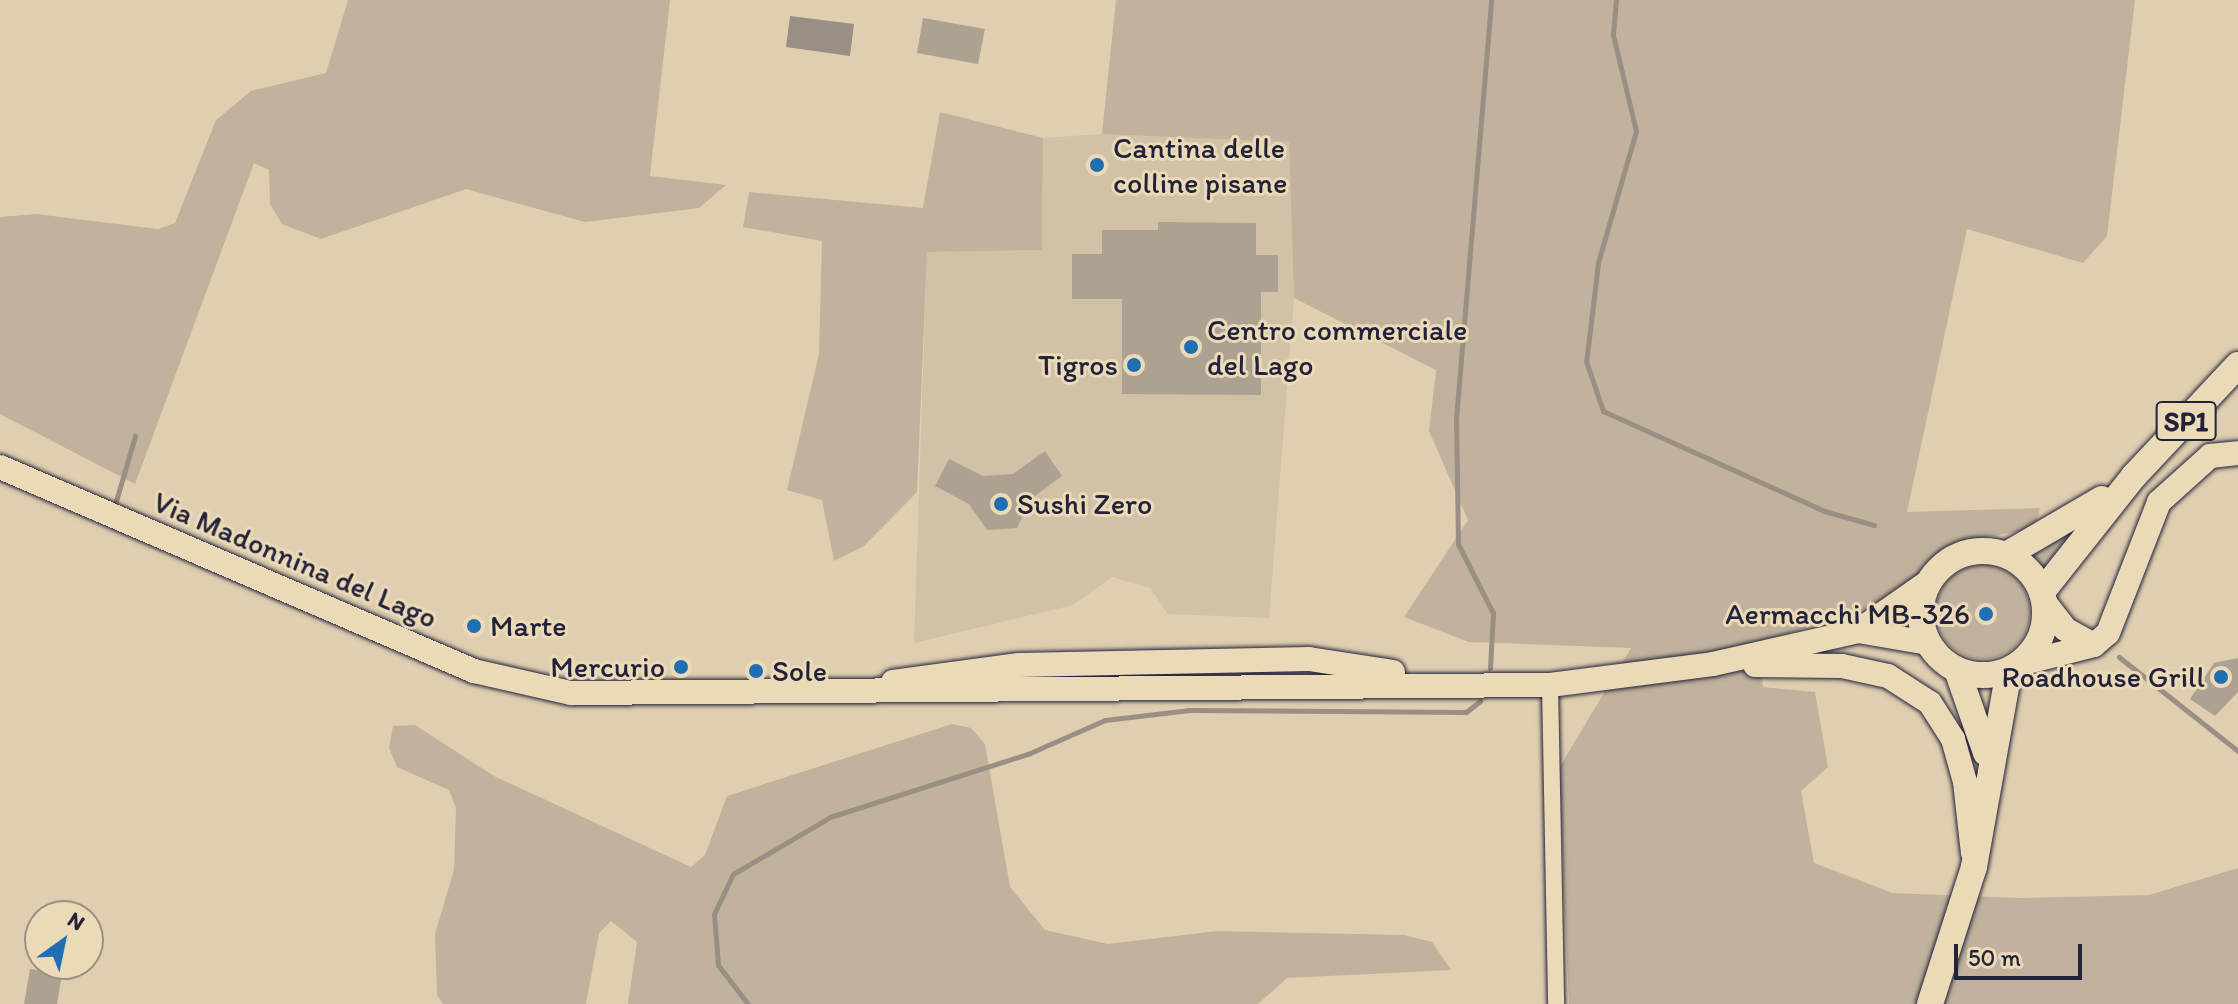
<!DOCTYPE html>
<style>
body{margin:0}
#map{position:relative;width:2238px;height:1004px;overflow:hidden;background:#dfcfb0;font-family:Itim,sans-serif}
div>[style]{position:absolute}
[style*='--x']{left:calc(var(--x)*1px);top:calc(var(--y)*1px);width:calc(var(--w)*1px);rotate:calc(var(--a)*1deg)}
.built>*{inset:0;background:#d0c1a7}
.green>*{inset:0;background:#c0b29c}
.round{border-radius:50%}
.water>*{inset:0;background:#998f84}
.stream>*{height:5px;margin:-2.5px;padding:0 2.5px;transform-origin:2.5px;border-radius:2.5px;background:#998f84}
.building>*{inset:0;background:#ada191}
.roads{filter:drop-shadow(0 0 2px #22223b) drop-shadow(0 0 2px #22223b)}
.street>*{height:16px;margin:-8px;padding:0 8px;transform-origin:8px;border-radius:8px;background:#ebdab7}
.secondary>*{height:24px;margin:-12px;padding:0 12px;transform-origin:12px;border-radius:12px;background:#ebdab7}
.primary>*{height:26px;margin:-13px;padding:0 13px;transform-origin:13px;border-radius:13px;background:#ebdab7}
.primary>.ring{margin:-13px;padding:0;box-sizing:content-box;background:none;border:26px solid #ebdab7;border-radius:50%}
.dots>*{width:22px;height:22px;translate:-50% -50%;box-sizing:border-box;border:4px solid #ebdab7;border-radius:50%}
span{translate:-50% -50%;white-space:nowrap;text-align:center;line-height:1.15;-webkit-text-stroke:6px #ebdab7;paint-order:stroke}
.shield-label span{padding:2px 6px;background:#ebdab7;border:2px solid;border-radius:6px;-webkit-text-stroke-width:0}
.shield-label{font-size:28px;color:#22223b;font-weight:700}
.poi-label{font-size:30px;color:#22223b}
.left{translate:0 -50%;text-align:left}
.right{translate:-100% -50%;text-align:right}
.street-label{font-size:30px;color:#22223b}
.north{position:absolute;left:24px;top:900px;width:80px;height:80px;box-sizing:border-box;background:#ebdab7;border:2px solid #9b9085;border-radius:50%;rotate:33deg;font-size:22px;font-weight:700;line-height:32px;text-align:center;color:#22223b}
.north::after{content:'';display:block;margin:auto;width:28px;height:36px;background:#1f6fb2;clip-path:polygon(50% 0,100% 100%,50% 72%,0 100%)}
.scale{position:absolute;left:1954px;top:944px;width:128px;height:36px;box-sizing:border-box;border:4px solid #22223b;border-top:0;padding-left:10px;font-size:24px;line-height:28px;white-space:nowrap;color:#22223b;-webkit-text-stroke:6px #ebdab7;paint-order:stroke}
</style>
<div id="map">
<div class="built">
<div style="clip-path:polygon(1102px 134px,1289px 142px,1294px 298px,1269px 618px,1168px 614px,1150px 588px,1112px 577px,1073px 605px,914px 643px,927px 252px,1042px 250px,1043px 138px)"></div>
</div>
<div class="green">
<div style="clip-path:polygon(348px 0,670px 0,650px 176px,726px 185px,699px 208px,585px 222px,466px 189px,321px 239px,282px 224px,270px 204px,269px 170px,254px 163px,135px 484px,0 414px,0 217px,36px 214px,158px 229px,175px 223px,216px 120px,251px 91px,326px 73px)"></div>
<div style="clip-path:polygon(1116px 0,2135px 0,2107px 236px,2083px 263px,1967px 229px,1907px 512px,2040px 508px,2035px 528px,1961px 542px,1913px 584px,1855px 613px,1758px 642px,1763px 687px,1815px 692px,1828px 767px,1801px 791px,1814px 863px,1893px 893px,2018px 898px,2149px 895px,2238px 868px,2238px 1004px,1569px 1004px,1559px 768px,1631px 648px,1469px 642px,1404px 617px,1468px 520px,1429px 431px,1436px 370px,1294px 298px,1289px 142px,1102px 134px)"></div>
<div style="clip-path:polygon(940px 112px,1043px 138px,1042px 250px,927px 252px,917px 492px,864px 546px,834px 561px,822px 500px,787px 490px,819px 354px,822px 241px,743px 227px,749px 192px,923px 208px)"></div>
<div style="clip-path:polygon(2081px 525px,2043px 571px,2029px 555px,2044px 549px)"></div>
<div class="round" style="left:1936px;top:565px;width:94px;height:94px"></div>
<div style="clip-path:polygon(952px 724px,971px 728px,985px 744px,1010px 887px,1045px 930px,1108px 944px,1217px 931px,1404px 935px,1432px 942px,1451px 970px,1287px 978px,1258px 1004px,628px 1004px,637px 942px,611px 921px,599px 933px,586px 1004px,443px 1004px,437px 995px,435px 934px,454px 870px,456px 808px,449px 790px,397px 767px,389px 748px,393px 726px,415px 725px,494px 776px,691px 867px,705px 855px,727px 796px)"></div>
</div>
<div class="water">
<div style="clip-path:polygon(790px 16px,854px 24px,850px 56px,786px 47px)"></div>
</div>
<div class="stream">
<div style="--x:1616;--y:0;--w:35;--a:95"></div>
<div style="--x:1613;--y:35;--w:99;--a:76.5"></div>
<div style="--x:1636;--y:131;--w:137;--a:106.1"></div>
<div style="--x:1598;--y:263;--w:59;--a:96.8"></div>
<div style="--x:1591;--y:322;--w:39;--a:97"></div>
<div style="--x:1586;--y:361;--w:53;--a:71.2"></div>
<div style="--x:1603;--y:411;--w:243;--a:24.3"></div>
<div style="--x:1824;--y:511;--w:52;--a:15.6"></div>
<div style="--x:116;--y:501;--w:68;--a:-73.7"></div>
<div style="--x:2119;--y:657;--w:152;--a:38.3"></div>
<div style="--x:1490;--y:668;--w:55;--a:-86.9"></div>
<div style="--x:1493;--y:613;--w:77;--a:-116.9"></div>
<div style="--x:1458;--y:544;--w:125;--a:-90.9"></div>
<div style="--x:1456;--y:419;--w:420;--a:-85.2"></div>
<div style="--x:748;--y:1004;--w:49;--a:-127.6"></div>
<div style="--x:718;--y:965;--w:51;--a:-94.5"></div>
<div style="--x:714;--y:914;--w:44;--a:-64.6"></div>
<div style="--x:733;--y:874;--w:113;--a:-30.4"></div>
<div style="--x:830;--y:817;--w:210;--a:-17.7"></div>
<div style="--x:1030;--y:753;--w:82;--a:-23.7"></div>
<div style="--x:1105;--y:720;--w:85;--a:-6.8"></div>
<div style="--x:1189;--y:710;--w:277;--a:0.4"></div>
<div style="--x:1466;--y:712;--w:18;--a:-38"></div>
</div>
<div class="building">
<div style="clip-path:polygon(923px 18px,985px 29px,978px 64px,917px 53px)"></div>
<div style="clip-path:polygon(1158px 222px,1256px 223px,1256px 255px,1278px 255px,1278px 292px,1261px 292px,1261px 395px,1122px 394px,1122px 299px,1072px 299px,1072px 254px,1102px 254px,1102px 230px,1158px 230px)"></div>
<div style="clip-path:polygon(1045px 451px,1062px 476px,1031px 499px,1017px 528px,987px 530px,969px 504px,935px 486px,949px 459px,983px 476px,1013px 474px)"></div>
<div style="clip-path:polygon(2238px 658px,2238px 692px,2215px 716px,2190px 699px,2214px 663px)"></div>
<div style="clip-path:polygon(30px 969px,62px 974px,57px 1004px,24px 1004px)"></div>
</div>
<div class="roads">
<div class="street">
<div style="--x:1550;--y:685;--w:319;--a:88.9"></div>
</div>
<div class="secondary">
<div style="--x:0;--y:467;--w:516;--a:23.29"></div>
<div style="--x:474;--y:671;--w:99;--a:12.8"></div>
<div style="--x:571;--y:693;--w:979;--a:-0.47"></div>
<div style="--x:1550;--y:685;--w:164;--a:-7.3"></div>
<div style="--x:1713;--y:664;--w:149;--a:-12.8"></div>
<div style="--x:1858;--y:631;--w:85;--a:-35"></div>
<div style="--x:2045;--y:603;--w:33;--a:52"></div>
<div style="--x:2065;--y:629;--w:33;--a:29"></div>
<div style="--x:1858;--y:631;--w:71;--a:9.7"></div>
<div style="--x:2020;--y:664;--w:76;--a:-14.4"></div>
<div style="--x:2094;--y:645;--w:18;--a:-41"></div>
<div style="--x:2108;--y:633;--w:141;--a:-68.7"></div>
<div style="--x:2159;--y:502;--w:69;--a:-42"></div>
<div style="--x:2210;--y:456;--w:28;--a:-6"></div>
<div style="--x:1755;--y:665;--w:87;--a:0.7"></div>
<div style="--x:1842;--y:666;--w:47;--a:12.3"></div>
<div style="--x:1888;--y:676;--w:50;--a:32.7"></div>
<div style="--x:1930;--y:703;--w:43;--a:57.4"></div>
<div style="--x:1953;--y:739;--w:45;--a:74.4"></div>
<div style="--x:1965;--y:782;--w:71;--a:83.6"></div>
<div style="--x:893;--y:682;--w:127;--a:-7.7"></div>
<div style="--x:1019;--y:665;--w:290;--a:-1.2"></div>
<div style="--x:1309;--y:659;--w:85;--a:8.8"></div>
</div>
<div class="primary">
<div class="ring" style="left:1921px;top:551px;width:98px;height:98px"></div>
<div style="--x:2006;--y:555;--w:111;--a:-30.3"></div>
<div style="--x:2042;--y:592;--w:148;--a:-51.6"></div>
<div style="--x:2134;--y:476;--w:152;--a:-46.9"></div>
<div style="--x:1957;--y:670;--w:88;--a:70.7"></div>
<div style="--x:1930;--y:1004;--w:144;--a:-72.2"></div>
<div style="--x:1974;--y:867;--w:200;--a:-79.9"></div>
</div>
</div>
<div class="dots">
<div style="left:1097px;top:165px;background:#1f6fb2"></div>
<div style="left:1191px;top:347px;background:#1f6fb2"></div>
<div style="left:1134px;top:365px;background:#1f6fb2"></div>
<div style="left:1001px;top:504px;background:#1f6fb2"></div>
<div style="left:1986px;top:614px;background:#1f6fb2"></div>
<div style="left:474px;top:626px;background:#1f6fb2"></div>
<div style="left:681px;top:667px;background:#1f6fb2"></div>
<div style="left:756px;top:671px;background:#1f6fb2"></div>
<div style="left:2221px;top:677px;background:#1f6fb2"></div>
</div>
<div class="shield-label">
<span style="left:2186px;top:421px">SP1</span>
</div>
<div class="poi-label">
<span class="left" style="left:1113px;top:165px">Cantina delle<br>colline pisane</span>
<span class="left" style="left:1207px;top:347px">Centro commerciale<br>del Lago</span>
<span class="right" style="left:1118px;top:365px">Tigros</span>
<span class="left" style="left:1017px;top:504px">Sushi Zero</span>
<span class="right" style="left:1970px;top:614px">Aermacchi MB-326</span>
<span class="left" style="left:490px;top:626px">Marte</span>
<span class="right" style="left:665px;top:667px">Mercurio</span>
<span class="left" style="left:772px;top:671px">Sole</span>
<span class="right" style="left:2205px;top:677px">Roadhouse Grill</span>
</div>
<div class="street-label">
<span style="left:295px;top:560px;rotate:23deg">Via Madonnina del Lago</span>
</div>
<div class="north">N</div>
<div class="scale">50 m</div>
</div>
